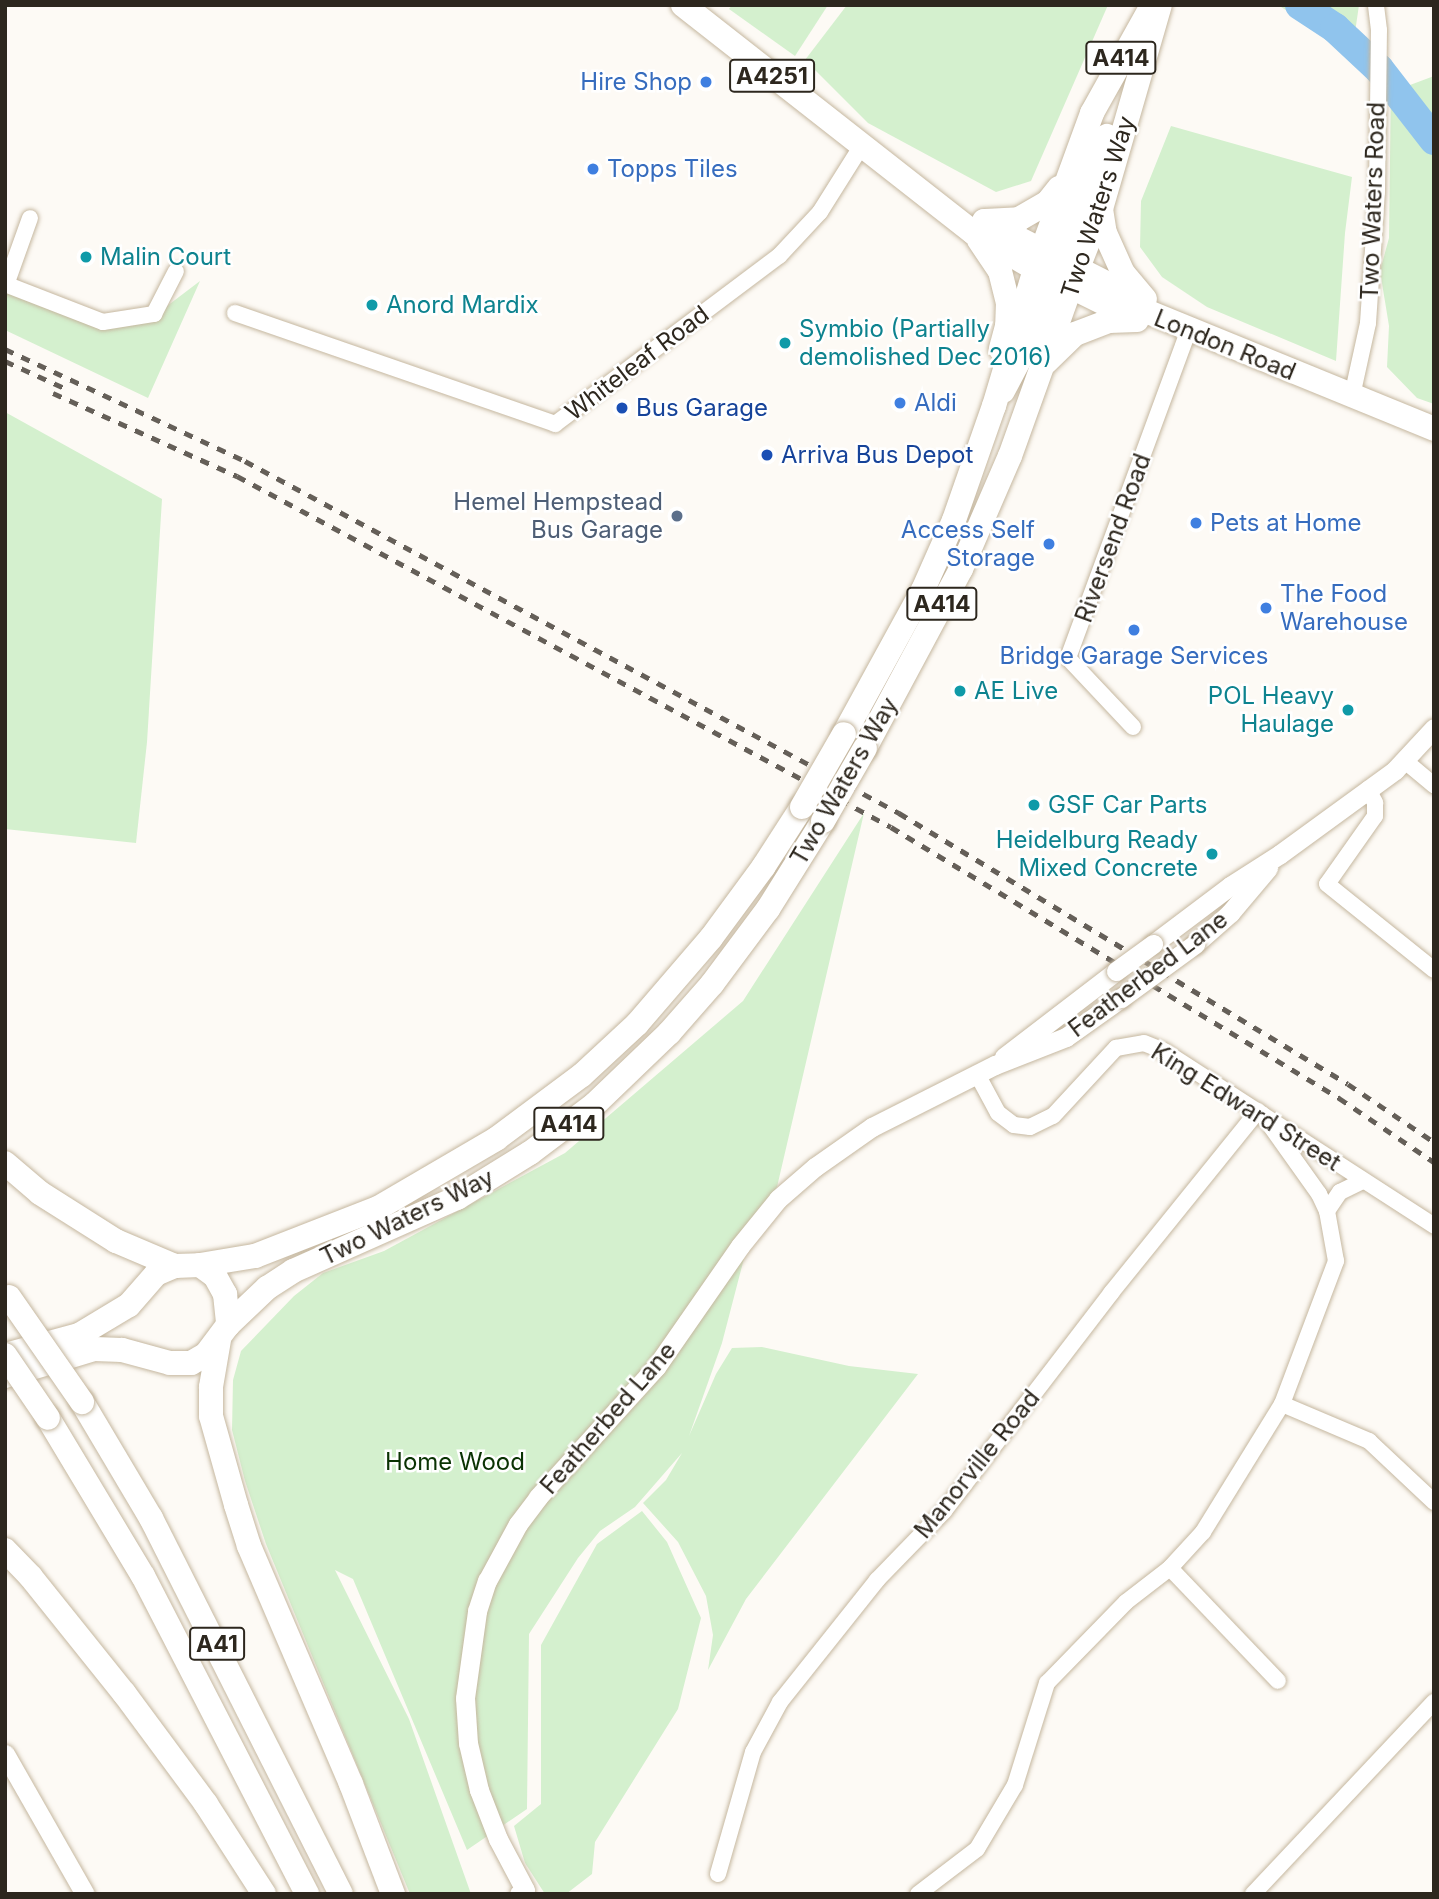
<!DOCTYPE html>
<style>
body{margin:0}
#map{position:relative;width:1439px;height:1899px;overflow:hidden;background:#fdfaf5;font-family:Inter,sans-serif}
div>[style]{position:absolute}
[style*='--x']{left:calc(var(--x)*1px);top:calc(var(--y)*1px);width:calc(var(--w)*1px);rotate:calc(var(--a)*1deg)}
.green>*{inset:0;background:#d4f0ce}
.river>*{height:30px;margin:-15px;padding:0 15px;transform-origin:15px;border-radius:15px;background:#90c4ed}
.roads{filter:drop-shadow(0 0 2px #c5b79f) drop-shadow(0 0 2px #c5b79f)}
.minor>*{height:16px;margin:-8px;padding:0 8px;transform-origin:8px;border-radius:8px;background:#fff}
.tertiary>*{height:19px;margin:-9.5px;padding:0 9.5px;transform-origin:9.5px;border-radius:9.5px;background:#fff}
.primary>*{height:24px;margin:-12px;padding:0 12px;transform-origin:12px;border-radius:12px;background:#fff}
.trunk>*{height:24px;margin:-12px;padding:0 12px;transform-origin:12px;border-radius:12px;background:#fff}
.rail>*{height:5px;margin-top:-2.5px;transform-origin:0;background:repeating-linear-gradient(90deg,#655f58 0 9px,transparent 0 18px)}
.bridges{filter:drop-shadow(0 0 2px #c5b79f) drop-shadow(0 0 2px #c5b79f)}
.tertiary-bridge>*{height:19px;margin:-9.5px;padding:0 9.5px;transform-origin:9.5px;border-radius:9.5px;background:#fff}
.trunk-bridge>*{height:24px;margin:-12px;padding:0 12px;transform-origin:12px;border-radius:12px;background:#fff}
.dots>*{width:19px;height:19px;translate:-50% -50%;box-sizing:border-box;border:4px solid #fff;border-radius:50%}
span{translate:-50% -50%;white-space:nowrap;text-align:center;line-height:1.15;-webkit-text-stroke:5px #fff;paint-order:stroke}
.shield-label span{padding:2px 5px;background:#fff;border:2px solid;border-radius:5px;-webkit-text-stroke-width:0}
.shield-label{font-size:23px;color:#2d271e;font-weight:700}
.shop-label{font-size:24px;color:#366cbe}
.right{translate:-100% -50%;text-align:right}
.left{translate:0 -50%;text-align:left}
.street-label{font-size:24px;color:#2d271e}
.culture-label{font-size:24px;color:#0d838f}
.transit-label{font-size:24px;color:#164399}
.service-label{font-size:24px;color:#4e5e75}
.park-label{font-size:24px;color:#0a3303}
.frame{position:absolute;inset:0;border:7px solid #2d271e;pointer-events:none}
</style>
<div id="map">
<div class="green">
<div style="clip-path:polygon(732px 5px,828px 5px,795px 56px,729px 9px)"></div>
<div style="clip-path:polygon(847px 5px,1108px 5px,1031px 181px,996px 192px,868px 123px,805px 60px)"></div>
<div style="clip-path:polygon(1278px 5px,1359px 5px,1352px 53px)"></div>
<div style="clip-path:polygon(1434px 76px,1434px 404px,1417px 398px,1387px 367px,1389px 326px,1380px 271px,1389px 238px,1391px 82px,1410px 85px)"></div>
<div style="clip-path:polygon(1171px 126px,1352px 177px,1345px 233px,1336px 361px,1207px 307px,1162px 277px,1140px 247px,1141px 201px)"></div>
<div style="clip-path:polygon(200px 281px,148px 398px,5px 330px,5px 284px,100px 328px,146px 322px)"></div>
<div style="clip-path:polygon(5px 412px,162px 499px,147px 742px,136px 843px,5px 829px)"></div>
<div style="clip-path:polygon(864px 813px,777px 1187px,754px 1220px,722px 1343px,689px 1436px,716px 1374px,732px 1348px,762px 1347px,849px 1366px,918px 1374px,746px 1599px,708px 1670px,713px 1635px,706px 1596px,678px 1542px,643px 1503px,666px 1480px,682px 1453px,635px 1507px,600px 1531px,578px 1558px,529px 1634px,527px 1809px,467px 1850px,353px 1579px,335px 1570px,409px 1719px,471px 1894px,410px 1894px,266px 1544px,245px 1481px,232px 1430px,233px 1380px,241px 1351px,294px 1296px,323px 1273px,384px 1251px,565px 1153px,743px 1001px)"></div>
<div style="clip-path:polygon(642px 1511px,667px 1542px,701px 1618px,678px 1709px,595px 1842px,592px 1874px,566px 1894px,545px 1894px,525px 1863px,514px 1826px,541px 1804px,541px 1645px,597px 1544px)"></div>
</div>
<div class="river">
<div style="--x:1300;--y:5;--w:42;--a:33.3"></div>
<div style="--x:1335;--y:28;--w:60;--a:43"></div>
<div style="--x:1379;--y:69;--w:90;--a:52.2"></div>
</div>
<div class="roads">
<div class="minor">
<div style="--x:5;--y:284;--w:105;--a:21.2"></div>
<div style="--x:103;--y:322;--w:52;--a:-8.9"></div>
<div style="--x:154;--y:314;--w:48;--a:-62.9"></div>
<div style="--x:6;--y:285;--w:71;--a:-70.3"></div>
<div style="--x:235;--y:313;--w:339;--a:19.1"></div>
<div style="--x:555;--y:424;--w:280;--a:-36.9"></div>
<div style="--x:779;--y:256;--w:60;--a:-47"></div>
<div style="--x:820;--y:212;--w:77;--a:-57.8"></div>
<div style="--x:1352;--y:396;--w:75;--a:-77.6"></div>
<div style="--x:1368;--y:323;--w:131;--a:-86.1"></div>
<div style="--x:1377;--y:192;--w:162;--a:-89.3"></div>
<div style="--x:1379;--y:30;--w:25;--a:-97"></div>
<div style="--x:1133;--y:727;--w:95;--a:-133.3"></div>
<div style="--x:1068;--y:658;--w:350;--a:-69.8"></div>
<div style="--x:1405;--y:761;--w:38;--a:40"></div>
<div style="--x:1368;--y:789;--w:16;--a:63"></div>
<div style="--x:1375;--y:803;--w:13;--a:90"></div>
<div style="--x:1375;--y:816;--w:83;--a:125.2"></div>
<div style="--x:1327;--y:884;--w:137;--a:38.8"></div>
<div style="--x:977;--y:1074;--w:44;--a:61.7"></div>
<div style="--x:998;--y:1113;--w:20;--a:37"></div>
<div style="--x:1014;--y:1125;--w:16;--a:7"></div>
<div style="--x:1030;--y:1127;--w:25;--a:-26"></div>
<div style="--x:1053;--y:1116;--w:93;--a:-47.2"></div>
<div style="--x:1116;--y:1048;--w:28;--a:-10"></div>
<div style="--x:1144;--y:1043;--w:22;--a:22"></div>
<div style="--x:1164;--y:1051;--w:322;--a:32.9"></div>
<div style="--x:1327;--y:1211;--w:23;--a:-56"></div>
<div style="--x:1340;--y:1192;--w:25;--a:-26"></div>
<div style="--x:1282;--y:1404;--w:95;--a:23"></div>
<div style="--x:1369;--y:1441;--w:89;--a:43.2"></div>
<div style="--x:1170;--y:1568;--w:156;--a:46.3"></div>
<div style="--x:718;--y:1874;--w:127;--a:-74"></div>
<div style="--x:753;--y:1752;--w:57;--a:-61.6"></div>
<div style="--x:780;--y:1702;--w:156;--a:-51.5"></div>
<div style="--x:877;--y:1580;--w:96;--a:-45.8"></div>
<div style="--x:944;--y:1511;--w:275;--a:-52.5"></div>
<div style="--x:1111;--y:1293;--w:234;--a:-51.1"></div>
<div style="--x:918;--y:1894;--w:74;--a:-37.3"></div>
<div style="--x:977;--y:1849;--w:74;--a:-59.3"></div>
<div style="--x:1015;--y:1785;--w:107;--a:-72.6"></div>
<div style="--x:1047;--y:1683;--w:113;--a:-45.7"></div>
<div style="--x:1126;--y:1602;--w:56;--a:-37.7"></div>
<div style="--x:1170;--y:1568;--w:49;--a:-47.5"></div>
<div style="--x:1203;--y:1532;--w:150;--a:-58.3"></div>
<div style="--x:1282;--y:1404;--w:153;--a:-69.3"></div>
<div style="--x:1336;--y:1261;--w:51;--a:-100.2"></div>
<div style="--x:1327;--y:1211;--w:19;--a:-115"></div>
<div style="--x:1319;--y:1194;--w:98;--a:-125.5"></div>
<div style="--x:1253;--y:1894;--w:264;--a:-46.7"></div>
</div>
<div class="tertiary">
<div style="--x:1153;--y:944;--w:96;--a:-37"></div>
<div style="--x:1230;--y:886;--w:59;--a:-32.6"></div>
<div style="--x:1280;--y:854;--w:142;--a:-36.1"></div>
<div style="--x:1395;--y:770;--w:57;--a:-47.1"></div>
<div style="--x:1195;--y:944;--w:47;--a:-41.5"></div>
<div style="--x:1230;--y:913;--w:59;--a:-49.8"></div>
<div style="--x:1004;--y:1057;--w:141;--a:-37.5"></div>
<div style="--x:5;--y:1754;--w:161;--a:60.3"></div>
<div style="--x:519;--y:1894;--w:7;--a:-34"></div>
<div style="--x:525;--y:1890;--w:58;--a:-117.9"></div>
<div style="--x:498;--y:1839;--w:53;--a:-111.2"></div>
<div style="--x:479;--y:1790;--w:48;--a:-103.2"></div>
<div style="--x:468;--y:1743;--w:45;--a:-93.8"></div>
<div style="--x:465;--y:1698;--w:88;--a:-82.1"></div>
<div style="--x:477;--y:1611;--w:32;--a:-72"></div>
<div style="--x:487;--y:1581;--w:65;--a:-61.5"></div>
<div style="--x:518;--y:1524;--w:34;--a:-53"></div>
<div style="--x:538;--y:1497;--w:176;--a:-47.8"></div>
<div style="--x:656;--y:1367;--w:147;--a:-55.2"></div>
<div style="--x:740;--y:1246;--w:60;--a:-51"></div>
<div style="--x:778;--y:1199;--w:49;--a:-40.9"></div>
<div style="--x:815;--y:1167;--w:70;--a:-35.1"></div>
<div style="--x:872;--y:1127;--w:138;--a:-26.8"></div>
<div style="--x:995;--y:1065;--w:76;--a:-21.5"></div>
<div style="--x:1066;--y:1037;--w:67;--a:-35.3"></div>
</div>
<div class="primary">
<div style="--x:683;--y:5;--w:370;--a:38.1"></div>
<div style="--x:974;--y:233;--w:71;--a:30.5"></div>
<div style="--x:1035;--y:269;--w:88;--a:26.3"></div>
<div style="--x:1114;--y:308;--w:34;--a:7"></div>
<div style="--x:1148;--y:312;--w:309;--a:22.2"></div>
<div style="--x:1101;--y:209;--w:24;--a:81"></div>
<div style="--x:1105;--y:233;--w:44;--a:65.8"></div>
<div style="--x:1123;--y:273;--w:34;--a:50"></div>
<div style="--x:984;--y:221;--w:159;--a:26.9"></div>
<div style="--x:1126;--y:293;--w:28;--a:42"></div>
<div style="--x:985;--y:221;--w:34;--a:-3"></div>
<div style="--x:1019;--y:219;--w:34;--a:-30"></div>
<div style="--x:1048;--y:202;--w:18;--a:-52"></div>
<div style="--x:979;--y:240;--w:37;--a:56"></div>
<div style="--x:1000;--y:271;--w:32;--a:76"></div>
<div style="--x:1008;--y:302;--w:24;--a:92"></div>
<div style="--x:1007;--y:326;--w:24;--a:105"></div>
<div style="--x:1043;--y:260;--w:24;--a:-28"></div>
<div style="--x:1064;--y:249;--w:121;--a:-69.2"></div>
<div style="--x:1035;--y:269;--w:166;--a:-69.9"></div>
<div style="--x:1092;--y:113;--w:117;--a:-60.8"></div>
<div style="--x:1071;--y:286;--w:83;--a:-68.7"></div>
<div style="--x:1101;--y:209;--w:212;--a:-73.9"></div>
<div style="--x:1046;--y:362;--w:40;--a:-44"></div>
<div style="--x:1075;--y:334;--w:36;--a:-21"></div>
<div style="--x:1109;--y:321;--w:28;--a:-2"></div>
<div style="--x:1003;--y:391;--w:81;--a:-62.2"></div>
<div style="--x:1041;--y:319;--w:34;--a:-69"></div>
<div style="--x:1053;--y:287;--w:8;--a:-60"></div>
<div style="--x:1057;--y:280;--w:15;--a:-16"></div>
</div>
<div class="trunk">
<div style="--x:844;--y:734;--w:164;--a:-61.3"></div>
<div style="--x:923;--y:590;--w:77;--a:-66.1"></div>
<div style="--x:954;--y:520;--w:121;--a:-70.7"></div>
<div style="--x:994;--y:406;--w:143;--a:-73.3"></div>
<div style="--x:865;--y:748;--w:203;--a:-61.8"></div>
<div style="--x:961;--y:569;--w:123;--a:-66.6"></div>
<div style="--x:1010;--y:456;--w:181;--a:-70.3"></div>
<div style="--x:5;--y:1163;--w:46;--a:40.6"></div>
<div style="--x:40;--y:1193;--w:90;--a:32.3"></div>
<div style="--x:116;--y:1241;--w:64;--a:23"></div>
<div style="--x:200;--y:1265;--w:56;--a:-9.3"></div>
<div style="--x:255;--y:1256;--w:132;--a:-21.3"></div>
<div style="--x:378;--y:1208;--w:137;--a:-30.3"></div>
<div style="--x:496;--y:1139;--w:107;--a:-36.7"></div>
<div style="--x:582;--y:1075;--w:75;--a:-42.8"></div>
<div style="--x:637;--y:1024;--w:113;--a:-49.3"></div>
<div style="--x:711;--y:938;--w:89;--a:-53.6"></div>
<div style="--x:764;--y:866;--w:70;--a:-57.2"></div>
<div style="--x:228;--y:1325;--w:54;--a:-43.5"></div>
<div style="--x:267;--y:1288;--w:31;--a:-33"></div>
<div style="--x:293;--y:1271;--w:180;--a:-24"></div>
<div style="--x:457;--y:1198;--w:86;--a:-31.7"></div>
<div style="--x:530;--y:1153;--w:81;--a:-37"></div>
<div style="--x:595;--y:1104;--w:103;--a:-43.8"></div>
<div style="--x:669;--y:1033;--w:65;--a:-48.7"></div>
<div style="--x:712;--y:984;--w:94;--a:-53.3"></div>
<div style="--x:768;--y:909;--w:104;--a:-58"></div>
<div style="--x:219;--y:1340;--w:48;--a:99.7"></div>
<div style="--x:211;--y:1387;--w:29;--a:90"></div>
<div style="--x:211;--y:1416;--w:92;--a:74.3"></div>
<div style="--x:236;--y:1505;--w:43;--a:72.4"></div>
<div style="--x:249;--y:1546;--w:259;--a:66.8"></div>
<div style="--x:351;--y:1784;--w:118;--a:69.1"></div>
<div style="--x:5;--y:1355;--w:77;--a:-15.1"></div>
<div style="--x:79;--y:1335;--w:58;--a:-31"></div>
<div style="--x:129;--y:1305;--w:41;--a:-48.9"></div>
<div style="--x:156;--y:1274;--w:21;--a:-23"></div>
<div style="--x:175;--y:1266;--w:25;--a:-2"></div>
<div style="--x:200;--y:1265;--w:19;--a:36"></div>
<div style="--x:215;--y:1276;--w:21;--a:61"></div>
<div style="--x:225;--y:1294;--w:31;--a:84"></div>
<div style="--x:228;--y:1325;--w:38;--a:127"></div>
<div style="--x:205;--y:1355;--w:16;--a:150"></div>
<div style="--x:191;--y:1363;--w:21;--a:180"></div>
<div style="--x:170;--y:1363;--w:50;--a:-164.8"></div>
<div style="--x:122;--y:1350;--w:28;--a:-178"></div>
<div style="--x:94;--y:1349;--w:93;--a:163.1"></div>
<div style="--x:82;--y:1402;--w:135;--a:59.3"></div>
<div style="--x:151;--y:1518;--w:421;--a:63.2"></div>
<div style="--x:48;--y:1418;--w:184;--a:59"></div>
<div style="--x:143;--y:1576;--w:358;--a:62.7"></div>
<div style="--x:5;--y:1550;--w:37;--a:46"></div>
<div style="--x:31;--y:1577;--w:149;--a:51.3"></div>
<div style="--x:124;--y:1693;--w:138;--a:53.5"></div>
<div style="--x:206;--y:1804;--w:107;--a:57.2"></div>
</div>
</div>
<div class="rail">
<div style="--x:5;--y:349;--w:265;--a:25"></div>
<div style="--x:245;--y:461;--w:743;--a:28.29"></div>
<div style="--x:899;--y:813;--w:524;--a:31.11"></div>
<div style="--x:1348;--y:1084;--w:104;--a:34"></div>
<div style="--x:5;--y:361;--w:70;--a:24.4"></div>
<div style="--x:53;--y:393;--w:202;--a:24.3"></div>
<div style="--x:237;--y:476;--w:742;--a:28.22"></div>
<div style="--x:891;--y:827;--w:524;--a:31.17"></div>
<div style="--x:1339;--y:1098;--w:115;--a:34"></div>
</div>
<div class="bridges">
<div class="tertiary-bridge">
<div style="--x:1116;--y:971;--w:46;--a:-36.1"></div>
<div style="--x:1121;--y:998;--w:92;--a:-36.1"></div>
</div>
<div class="trunk-bridge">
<div style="--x:802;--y:807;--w:84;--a:-60.1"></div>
<div style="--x:823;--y:821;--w:84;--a:-60.1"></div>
<div style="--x:9;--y:1297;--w:128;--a:55.2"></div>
<div style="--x:5;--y:1355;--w:76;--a:55.7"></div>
</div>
</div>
<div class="dots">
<div style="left:706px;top:82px;background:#3f7fe0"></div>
<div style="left:593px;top:169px;background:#3f7fe0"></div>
<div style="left:86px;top:257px;background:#0f9aa8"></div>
<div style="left:372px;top:305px;background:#0f9aa8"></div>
<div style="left:785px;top:343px;background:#0f9aa8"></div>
<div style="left:900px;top:403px;background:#3f7fe0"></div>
<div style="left:622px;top:408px;background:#1a4fb4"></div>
<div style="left:767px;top:455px;background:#1a4fb4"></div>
<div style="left:677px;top:516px;background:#5c6f8a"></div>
<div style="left:1196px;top:523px;background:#3f7fe0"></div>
<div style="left:1049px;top:544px;background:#3f7fe0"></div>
<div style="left:1266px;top:608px;background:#3f7fe0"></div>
<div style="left:1134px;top:630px;background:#3f7fe0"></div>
<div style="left:960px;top:691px;background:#0f9aa8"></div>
<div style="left:1348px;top:710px;background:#0f9aa8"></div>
<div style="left:1034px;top:805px;background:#0f9aa8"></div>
<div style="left:1212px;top:854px;background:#0f9aa8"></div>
</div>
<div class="shield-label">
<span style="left:1121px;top:58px">A414</span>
<span style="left:772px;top:76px">A4251</span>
<span style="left:942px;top:604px">A414</span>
<span style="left:569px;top:1124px">A414</span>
<span style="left:217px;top:1644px">A41</span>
</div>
<div class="shop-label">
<span class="right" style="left:692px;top:82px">Hire Shop</span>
<span class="left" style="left:607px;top:169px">Topps Tiles</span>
<span class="left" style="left:914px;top:403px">Aldi</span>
<span class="left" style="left:1210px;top:523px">Pets at Home</span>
<span class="right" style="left:1035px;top:544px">Access Self<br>Storage</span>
<span class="left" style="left:1280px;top:608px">The Food<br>Warehouse</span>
<span style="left:1134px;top:656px">Bridge Garage Services</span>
</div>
<div class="street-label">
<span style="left:1373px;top:201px;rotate:-88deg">Two Waters Road</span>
<span style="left:1098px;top:207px;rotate:-72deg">Two Waters Way</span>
<span style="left:1225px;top:345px;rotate:22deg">London Road</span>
<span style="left:637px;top:363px;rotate:-37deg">Whiteleaf Road</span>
<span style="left:1113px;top:538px;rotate:-70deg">Riversend Road</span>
<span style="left:844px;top:781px;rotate:-60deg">Two Waters Way</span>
<span style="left:1148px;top:974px;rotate:-37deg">Featherbed Lane</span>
<span style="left:1246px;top:1107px;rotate:32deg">King Edward Street</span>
<span style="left:407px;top:1217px;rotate:-26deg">Two Waters Way</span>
<span style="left:608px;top:1418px;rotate:-49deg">Featherbed Lane</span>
<span style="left:977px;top:1464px;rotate:-51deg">Manorville Road</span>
</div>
<div class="culture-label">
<span class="left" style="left:100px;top:257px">Malin Court</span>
<span class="left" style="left:386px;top:305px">Anord Mardix</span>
<span class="left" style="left:799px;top:343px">Symbio (Partially<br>demolished Dec 2016)</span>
<span class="left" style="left:974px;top:691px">AE Live</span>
<span class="right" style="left:1334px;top:710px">POL Heavy<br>Haulage</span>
<span class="left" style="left:1048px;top:805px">GSF Car Parts</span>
<span class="right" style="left:1198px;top:854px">Heidelburg Ready<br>Mixed Concrete</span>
</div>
<div class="transit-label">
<span class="left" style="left:636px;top:408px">Bus Garage</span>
<span class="left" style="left:781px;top:455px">Arriva Bus Depot</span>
</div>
<div class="service-label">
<span class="right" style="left:663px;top:516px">Hemel Hempstead<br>Bus Garage</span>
</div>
<div class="park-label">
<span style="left:455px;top:1462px">Home Wood</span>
</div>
<div class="frame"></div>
</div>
